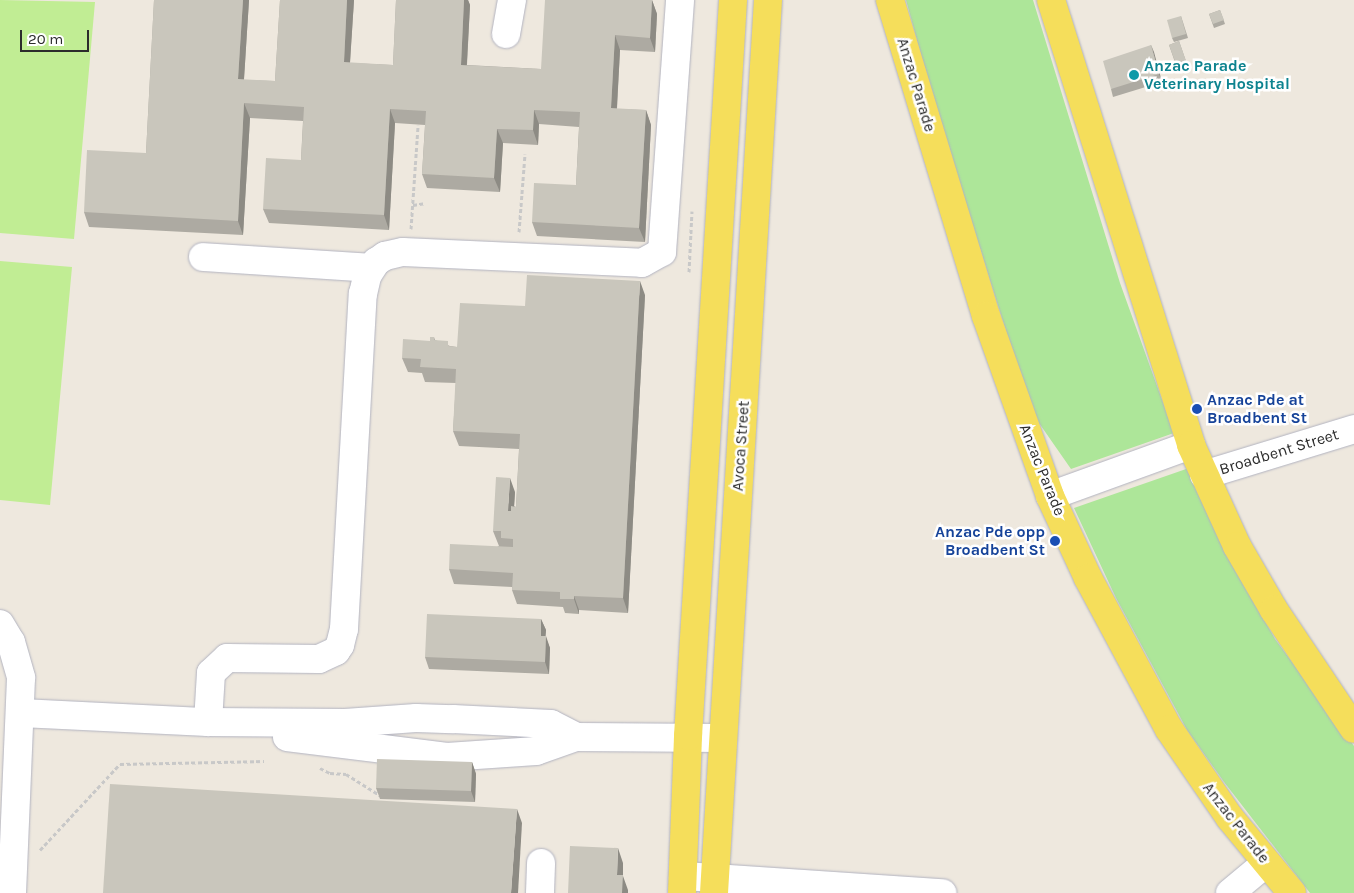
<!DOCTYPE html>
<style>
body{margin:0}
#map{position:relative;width:1354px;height:893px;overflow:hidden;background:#eee8de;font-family:Karla,sans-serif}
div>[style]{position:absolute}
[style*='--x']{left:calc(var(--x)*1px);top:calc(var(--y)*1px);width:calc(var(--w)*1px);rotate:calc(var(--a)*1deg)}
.green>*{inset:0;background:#ade699}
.pitch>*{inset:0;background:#c1ed94}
.path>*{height:3px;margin-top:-1.5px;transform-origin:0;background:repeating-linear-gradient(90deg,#c8c8c8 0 4px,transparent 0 6.5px)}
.roads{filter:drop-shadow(0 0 1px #b2b3c0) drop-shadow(0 0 1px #b2b3c0)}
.minor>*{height:28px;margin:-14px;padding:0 14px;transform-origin:14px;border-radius:14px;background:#fff}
.major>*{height:28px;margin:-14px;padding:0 14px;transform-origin:14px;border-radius:14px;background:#f5de5b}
.wall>*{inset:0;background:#adaaa2}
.shaded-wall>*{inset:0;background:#8d8b84}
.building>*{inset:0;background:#c9c6bc}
.dots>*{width:14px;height:14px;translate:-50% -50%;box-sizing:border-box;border:2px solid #fff;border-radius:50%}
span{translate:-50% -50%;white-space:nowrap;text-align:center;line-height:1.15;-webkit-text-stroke:5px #fff;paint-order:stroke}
.culture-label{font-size:16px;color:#0d838f;font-weight:700}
.left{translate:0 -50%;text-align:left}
.street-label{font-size:16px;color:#2c2c2c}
.transit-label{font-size:16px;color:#164399;font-weight:700}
.right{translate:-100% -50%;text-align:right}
.scale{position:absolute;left:20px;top:30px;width:69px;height:22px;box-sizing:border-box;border:2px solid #2c2c2c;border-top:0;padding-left:6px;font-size:15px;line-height:18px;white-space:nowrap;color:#2c2c2c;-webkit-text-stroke:4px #fff;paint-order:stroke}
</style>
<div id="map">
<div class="green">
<div style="clip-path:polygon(906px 0,1033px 0,1120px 283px,1174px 433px,1071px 469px,1032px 413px,934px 103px)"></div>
<div style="clip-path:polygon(1189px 468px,1219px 539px,1275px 639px,1354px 746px,1354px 893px,1310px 893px,1224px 782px,1187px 730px,1116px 598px,1074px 508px)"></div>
</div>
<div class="pitch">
<div style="clip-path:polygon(0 0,95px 2px,74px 239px,0 233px)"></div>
<div style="clip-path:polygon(0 261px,72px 267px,50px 505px,0 500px)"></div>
</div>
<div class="path">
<div style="--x:413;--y:205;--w:13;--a:-9"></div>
<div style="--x:411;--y:229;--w:104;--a:-86.1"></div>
<div style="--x:519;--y:232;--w:78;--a:-85.6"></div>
<div style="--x:689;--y:272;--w:61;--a:-87.2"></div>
<div style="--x:320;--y:768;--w:11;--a:27"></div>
<div style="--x:330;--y:773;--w:16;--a:4"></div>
<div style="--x:346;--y:774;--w:40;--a:32"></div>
<div style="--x:40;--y:850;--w:117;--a:-47.1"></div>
<div style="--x:120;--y:764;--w:144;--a:-1.2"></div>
</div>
<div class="roads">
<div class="minor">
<div style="--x:506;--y:34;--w:35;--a:-80"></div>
<div style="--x:203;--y:257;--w:168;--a:3.7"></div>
<div style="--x:1204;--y:475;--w:157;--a:-17"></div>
<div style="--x:1050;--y:496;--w:150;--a:-19.9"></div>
<div style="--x:0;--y:624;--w:21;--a:59"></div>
<div style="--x:11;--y:642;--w:37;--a:74"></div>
<div style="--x:21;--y:678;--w:215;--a:92.4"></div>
<div style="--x:21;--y:713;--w:187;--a:2.8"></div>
<div style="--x:208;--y:722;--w:137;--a:0.4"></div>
<div style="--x:345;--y:723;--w:71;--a:-4"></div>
<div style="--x:416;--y:718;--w:37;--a:2"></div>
<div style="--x:453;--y:719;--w:98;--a:2.9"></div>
<div style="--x:551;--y:724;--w:28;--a:27"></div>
<div style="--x:208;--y:722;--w:49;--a:-86.5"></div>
<div style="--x:211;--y:673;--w:22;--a:-43"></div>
<div style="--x:227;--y:658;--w:92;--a:0.6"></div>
<div style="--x:319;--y:659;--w:19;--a:-25"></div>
<div style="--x:336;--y:651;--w:7;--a:-56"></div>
<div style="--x:340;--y:645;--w:16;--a:-76"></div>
<div style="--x:344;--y:629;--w:336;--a:-86.8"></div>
<div style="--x:363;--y:294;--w:18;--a:-77"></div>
<div style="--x:367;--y:276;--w:17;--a:-57"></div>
<div style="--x:376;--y:262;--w:11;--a:-34"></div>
<div style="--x:385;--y:256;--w:18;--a:-13"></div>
<div style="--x:403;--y:252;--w:239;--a:2.6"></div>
<div style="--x:642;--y:263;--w:23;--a:-29"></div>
<div style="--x:662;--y:252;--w:253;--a:-85.9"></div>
<div style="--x:287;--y:737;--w:161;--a:7.1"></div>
<div style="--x:447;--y:757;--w:89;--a:-3.9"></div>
<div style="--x:536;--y:751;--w:42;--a:-19.3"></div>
<div style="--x:576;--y:737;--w:147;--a:0.4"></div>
<div style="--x:683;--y:876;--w:260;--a:3.8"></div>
<div style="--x:540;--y:893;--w:30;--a:-88"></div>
<div style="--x:1230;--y:893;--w:47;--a:-39.8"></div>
</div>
<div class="major">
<div style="--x:890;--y:0;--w:330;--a:73.1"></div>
<div style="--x:986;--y:316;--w:191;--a:70.4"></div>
<div style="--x:1050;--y:496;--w:90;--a:65.1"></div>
<div style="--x:1088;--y:578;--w:171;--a:61.8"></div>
<div style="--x:1169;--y:729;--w:108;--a:55.6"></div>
<div style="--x:1230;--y:818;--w:97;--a:50.4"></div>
<div style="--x:1051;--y:0;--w:467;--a:72.5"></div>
<div style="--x:1191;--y:445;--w:111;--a:65.5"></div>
<div style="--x:1237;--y:546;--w:74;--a:60"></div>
<div style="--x:1274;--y:610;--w:143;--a:56.1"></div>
<div style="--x:682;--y:893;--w:157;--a:-87.8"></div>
<div style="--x:688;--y:736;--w:737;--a:-86.5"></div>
<div style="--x:714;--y:893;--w:895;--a:-86.54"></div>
</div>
</div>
<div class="wall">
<div style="clip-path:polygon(154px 0,249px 0,244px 80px,275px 81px,280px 0,354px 0,350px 63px,393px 65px,396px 0,468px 0,470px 5px,467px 65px,541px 69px,652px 0,657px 14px,655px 52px,620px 50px,617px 109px,646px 110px,651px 125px,645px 242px,537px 236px,532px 222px,576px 185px,579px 127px,539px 124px,538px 145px,503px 143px,500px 192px,427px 188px,422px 174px,425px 125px,395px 123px,389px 230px,269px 223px,263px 209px,301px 160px,303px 121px,250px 118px,243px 235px,89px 227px,84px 212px,146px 153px)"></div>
<div style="clip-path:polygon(1220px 10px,1225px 24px,1214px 28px,1209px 14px)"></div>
<div style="clip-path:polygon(1181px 16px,1188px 38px,1174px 42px,1172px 38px)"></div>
<div style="clip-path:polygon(1179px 41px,1187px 64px,1177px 68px,1169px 45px)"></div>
<div style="clip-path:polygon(1151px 45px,1162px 82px,1113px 97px,1111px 89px)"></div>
<div style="clip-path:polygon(645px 295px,628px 613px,579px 610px,579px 614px,565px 613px,563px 607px,517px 604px,512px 590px,512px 587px,454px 584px,449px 569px,499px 546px,493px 531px,515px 492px,514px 506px,516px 507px,519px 449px,459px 446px,453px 431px,456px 383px,425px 382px,422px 373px,408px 372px,402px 358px,430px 341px,434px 337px,435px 340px,450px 346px,457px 347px,525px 306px)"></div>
<div style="clip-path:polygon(541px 619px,546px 630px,545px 636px,550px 648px,549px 674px,429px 669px,425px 657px)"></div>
<div style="clip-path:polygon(472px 762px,476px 774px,475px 802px,380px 799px,376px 788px)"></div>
</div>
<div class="shaded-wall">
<div style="clip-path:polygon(243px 0,249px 0,243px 94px,238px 79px)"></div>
<div style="clip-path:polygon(347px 0,354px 0,349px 77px,344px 62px)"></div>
<div style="clip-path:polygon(464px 0,468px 0,470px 5px,466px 79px,461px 65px)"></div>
<div style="clip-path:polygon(652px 0,657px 14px,655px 52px,650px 38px)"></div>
<div style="clip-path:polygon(615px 35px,620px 50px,616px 123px,611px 108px)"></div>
<div style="clip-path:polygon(1151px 45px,1154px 52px,1162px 82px,1159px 74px)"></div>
<div style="clip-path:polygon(244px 103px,250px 118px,243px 235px,238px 221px)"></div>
<div style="clip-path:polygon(390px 109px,395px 123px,389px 230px,384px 215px)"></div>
<div style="clip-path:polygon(534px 110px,539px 124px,538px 145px,533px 130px)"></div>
<div style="clip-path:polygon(646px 110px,651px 125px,645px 242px,639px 228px)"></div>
<div style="clip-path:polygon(497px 129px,503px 143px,500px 192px,494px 178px)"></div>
<div style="clip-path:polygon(640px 281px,645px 295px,628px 613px,623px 598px)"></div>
<div style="clip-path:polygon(510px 478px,515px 492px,513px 525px,508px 511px)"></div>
<div style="clip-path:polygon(574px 596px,579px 610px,579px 614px,574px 599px)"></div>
<div style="clip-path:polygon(541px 619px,546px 630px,545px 647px,541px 636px)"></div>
<div style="clip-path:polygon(546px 636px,550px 648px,549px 674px,545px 662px)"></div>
<div style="clip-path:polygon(472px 762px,476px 774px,475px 802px,471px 791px)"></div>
<div style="clip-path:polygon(517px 809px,522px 823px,518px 893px,511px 893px)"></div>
<div style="clip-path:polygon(618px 848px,623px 863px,623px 876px,628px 890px,628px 893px,622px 893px,617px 875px)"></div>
</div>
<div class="building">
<div style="clip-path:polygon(154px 0,243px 0,238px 79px,275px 81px,280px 0,347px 0,344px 62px,393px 65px,396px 0,464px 0,461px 65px,541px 69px,545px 0,652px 0,650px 38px,615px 35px,611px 108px,646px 110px,639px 228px,532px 222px,534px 183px,576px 185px,580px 112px,534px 110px,533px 130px,497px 129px,494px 178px,422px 174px,426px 111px,390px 109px,384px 215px,263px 209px,266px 158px,301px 160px,304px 107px,244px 103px,238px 221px,84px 212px,87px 150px,146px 153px)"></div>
<div style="clip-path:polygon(1220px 10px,1224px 20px,1213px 24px,1209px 14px)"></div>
<div style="clip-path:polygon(1181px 16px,1186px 34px,1172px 38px,1167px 20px)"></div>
<div style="clip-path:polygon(1179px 41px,1186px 61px,1176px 64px,1169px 45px)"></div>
<div style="clip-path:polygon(1151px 45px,1159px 74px,1111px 89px,1103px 61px)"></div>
<div style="clip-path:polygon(527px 275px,640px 281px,623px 598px,574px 596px,574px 599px,560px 599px,560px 592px,512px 590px,513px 573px,449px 569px,450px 544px,513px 547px,513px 539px,501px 538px,501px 531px,493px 531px,496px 477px,510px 478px,508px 511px,511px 511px,511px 506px,516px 507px,520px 434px,453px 431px,456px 369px,420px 367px,421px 359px,402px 358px,403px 339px,430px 341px,430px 337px,434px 337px,434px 340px,448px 341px,448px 346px,457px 347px,460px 303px,525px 306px)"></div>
<div style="clip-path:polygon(427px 614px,541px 619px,541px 636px,546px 636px,545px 662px,425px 657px)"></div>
<div style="clip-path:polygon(377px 759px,472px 762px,471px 791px,376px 788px)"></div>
<div style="clip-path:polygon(110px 784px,517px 809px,511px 893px,103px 893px)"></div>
<div style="clip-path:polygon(570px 846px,618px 848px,617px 875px,623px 875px,622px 893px,568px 893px)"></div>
</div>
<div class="dots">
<div style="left:1134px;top:75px;background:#0f9aa8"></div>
<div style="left:1197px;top:409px;background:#1a4fb4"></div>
<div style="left:1055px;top:541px;background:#1a4fb4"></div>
</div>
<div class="culture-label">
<span class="left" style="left:1144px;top:75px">Anzac Parade<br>Veterinary Hospital</span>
</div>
<div class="street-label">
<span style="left:916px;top:85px;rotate:73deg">Anzac Parade</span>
<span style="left:741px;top:446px;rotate:-86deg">Avoca Street</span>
<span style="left:1279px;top:452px;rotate:-17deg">Broadbent Street</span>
<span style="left:1042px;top:470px;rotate:68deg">Anzac Parade</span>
<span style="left:1236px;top:823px;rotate:52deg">Anzac Parade</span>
</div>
<div class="transit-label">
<span class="left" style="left:1207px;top:409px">Anzac Pde at<br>Broadbent St</span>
<span class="right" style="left:1045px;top:541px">Anzac Pde opp<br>Broadbent St</span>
</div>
<div class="scale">20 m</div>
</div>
